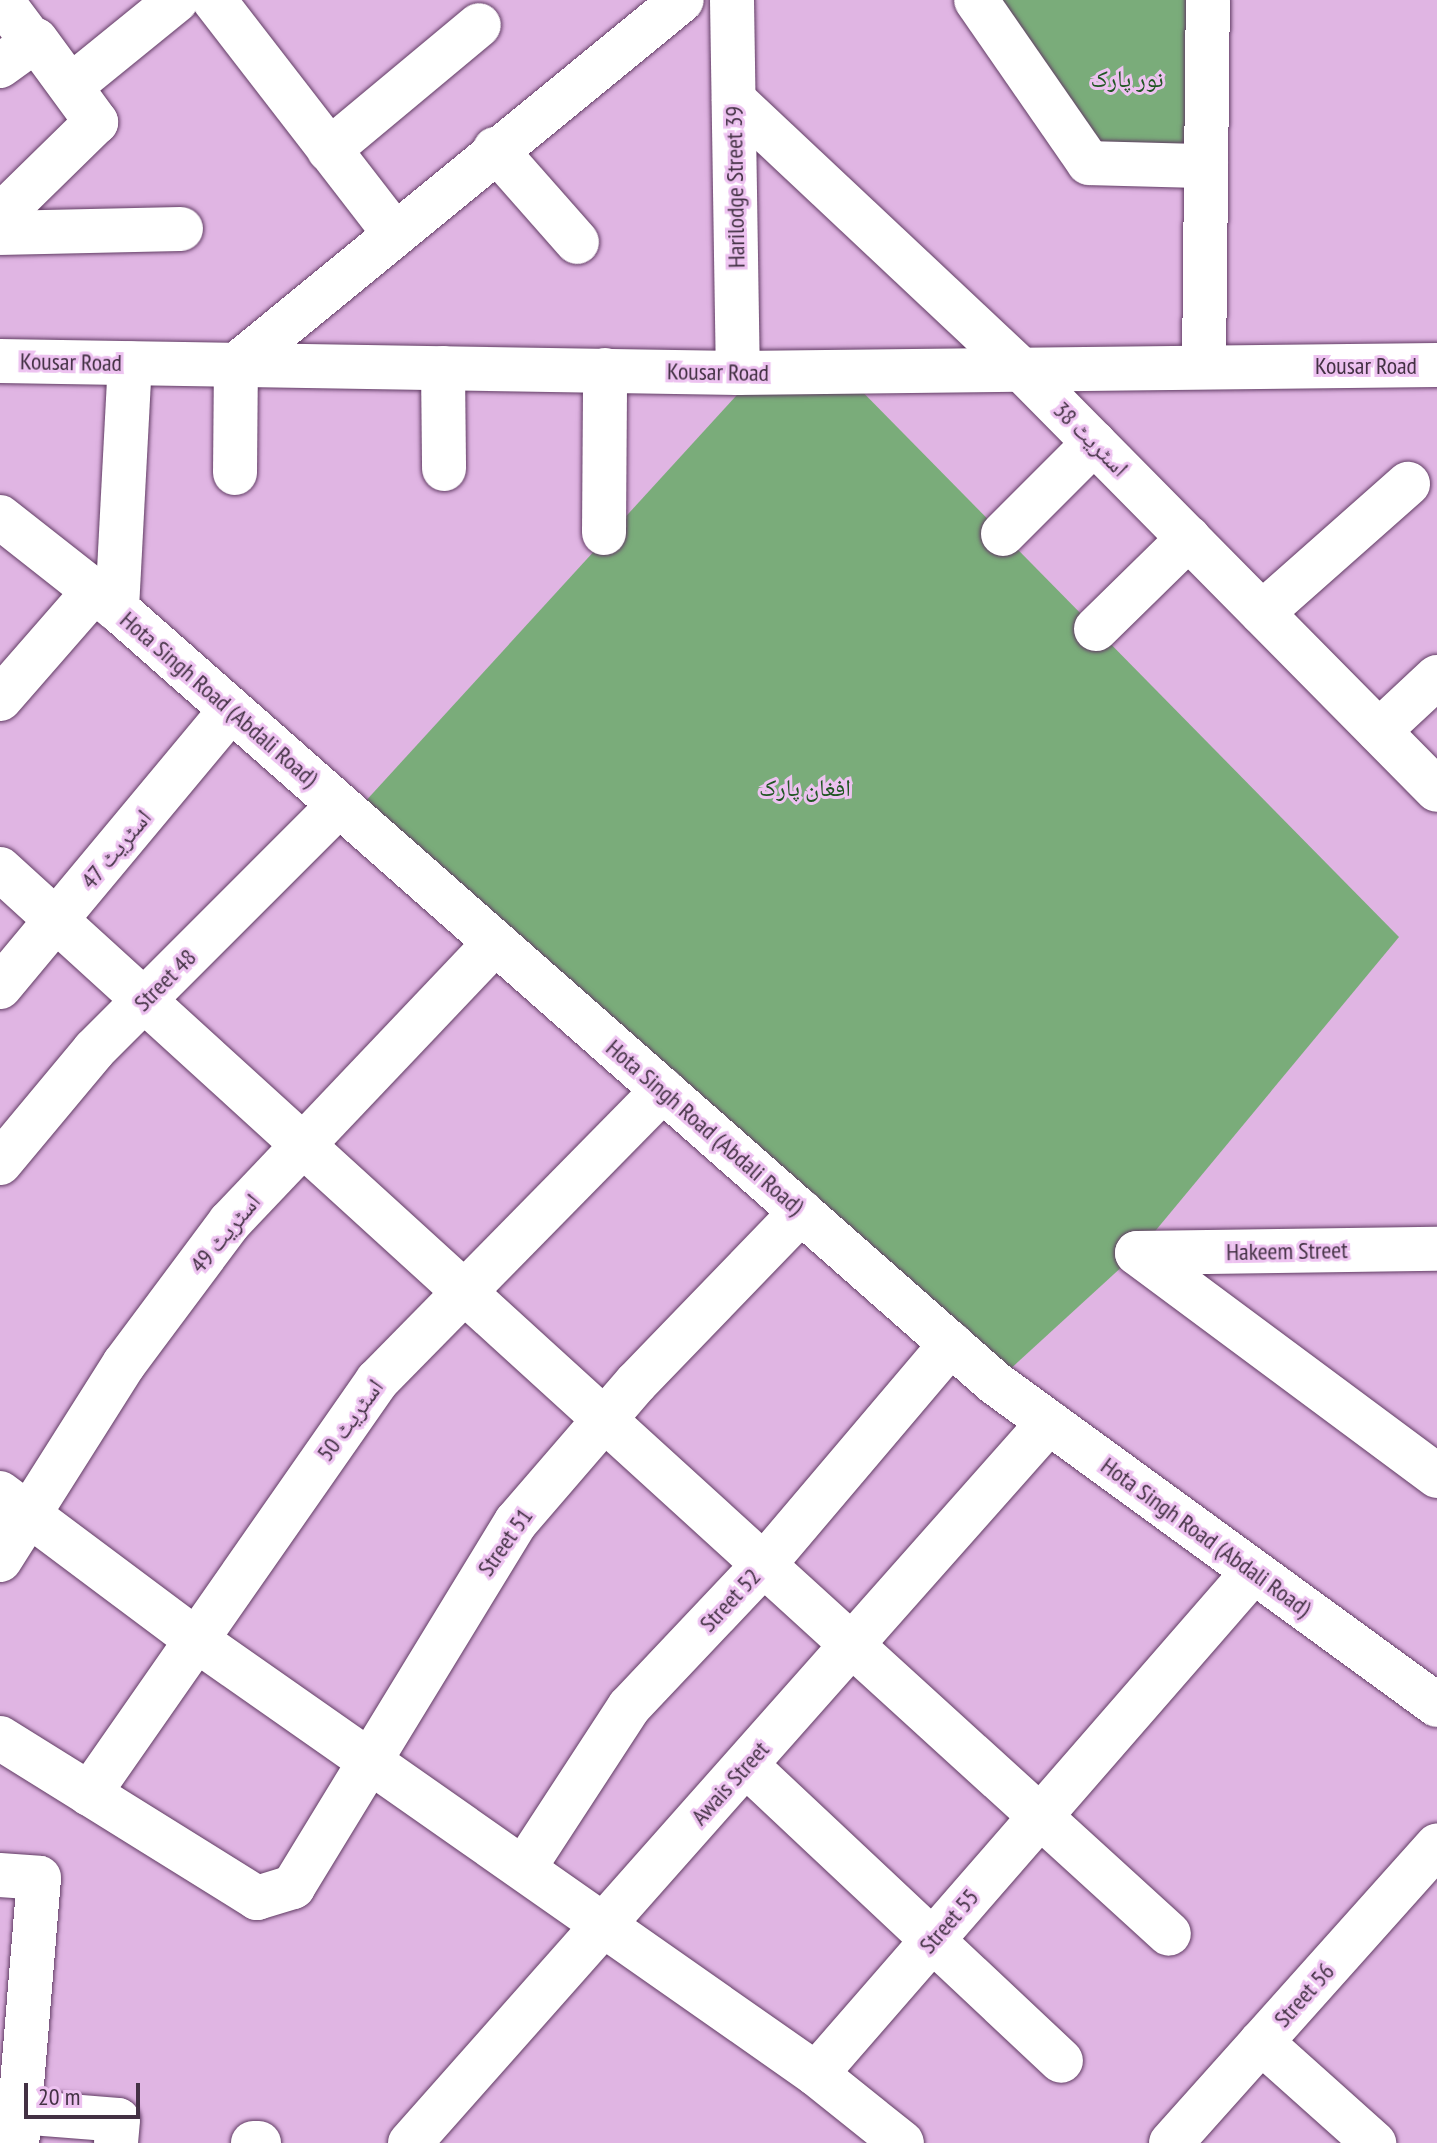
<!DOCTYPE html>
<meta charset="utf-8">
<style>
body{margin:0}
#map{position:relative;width:1437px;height:2143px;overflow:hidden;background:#e0b5e3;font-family:"PT Sans Narrow","Noto Naskh Arabic",sans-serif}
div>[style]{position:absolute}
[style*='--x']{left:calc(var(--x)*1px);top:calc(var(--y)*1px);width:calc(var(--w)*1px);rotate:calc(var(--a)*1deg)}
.green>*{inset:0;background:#7aac7a}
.roads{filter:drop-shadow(0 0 2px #613c64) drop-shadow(0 0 2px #613c64)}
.minor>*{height:44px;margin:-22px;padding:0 22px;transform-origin:22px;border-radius:22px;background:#fff}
.major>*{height:44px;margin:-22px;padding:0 22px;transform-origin:22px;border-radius:22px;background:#fff}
span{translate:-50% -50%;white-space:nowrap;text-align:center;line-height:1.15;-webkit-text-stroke:6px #edc2f0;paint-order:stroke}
.park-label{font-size:24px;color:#1f5622}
.street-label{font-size:24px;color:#433144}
.scale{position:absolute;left:24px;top:2083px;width:116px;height:36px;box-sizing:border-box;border:4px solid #433144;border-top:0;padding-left:10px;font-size:24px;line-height:28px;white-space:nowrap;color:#433144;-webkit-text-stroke:6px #edc2f0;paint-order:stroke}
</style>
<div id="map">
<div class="green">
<div style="clip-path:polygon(976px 0,1208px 0,1206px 166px,1089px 163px)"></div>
<div style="clip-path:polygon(843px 372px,1399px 937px,1137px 1253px,995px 1383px,352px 816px,757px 373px)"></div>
</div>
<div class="roads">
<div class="minor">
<div style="--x:1;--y:0;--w:50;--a:53.1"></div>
<div style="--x:214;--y:0;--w:294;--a:52.3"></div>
<div style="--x:732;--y:0;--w:373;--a:89.1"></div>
<div style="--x:976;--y:0;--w:198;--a:55.3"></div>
<div style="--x:1089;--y:163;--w:117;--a:1.5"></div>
<div style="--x:0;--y:66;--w:44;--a:-35.8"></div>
<div style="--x:36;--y:40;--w:102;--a:53.8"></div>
<div style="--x:96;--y:122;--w:134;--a:135.6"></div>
<div style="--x:71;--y:86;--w:136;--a:-39.1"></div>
<div style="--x:734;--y:100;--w:395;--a:43.2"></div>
<div style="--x:1022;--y:370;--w:590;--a:45.34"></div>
<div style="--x:495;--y:149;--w:124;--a:48.6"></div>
<div style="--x:329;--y:150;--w:195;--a:-39.8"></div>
<div style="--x:0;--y:233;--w:181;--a:-1.3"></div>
<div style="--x:0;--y:361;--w:738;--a:0.93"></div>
<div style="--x:738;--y:373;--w:699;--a:-0.66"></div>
<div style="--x:1204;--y:367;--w:367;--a:-89.4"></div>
<div style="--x:443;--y:368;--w:101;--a:89.4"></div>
<div style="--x:235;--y:473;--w:108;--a:-89.5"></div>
<div style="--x:236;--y:365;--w:576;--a:-39.3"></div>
<div style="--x:604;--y:533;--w:163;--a:-89.6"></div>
<div style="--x:1003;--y:534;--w:129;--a:-45"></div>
<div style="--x:117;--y:609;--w:246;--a:-87"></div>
<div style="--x:1262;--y:613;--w:195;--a:-41.5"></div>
<div style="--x:1096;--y:629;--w:130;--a:-44.4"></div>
<div style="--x:0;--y:699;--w:145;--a:-48.9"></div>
<div style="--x:1379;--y:731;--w:79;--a:-43"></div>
<div style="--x:0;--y:869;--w:1581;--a:42.33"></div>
<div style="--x:0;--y:987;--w:361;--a:-50.2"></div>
<div style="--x:0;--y:1163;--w:147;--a:-50.2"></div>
<div style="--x:94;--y:1050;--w:346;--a:-45"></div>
<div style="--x:1137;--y:1253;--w:374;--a:36.6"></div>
<div style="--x:1137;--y:1253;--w:300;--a:-0.8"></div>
<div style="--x:0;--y:1493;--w:244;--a:36.8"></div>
<div style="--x:195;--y:1639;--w:758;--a:35.01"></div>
<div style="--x:816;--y:2074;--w:666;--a:-48.96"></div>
<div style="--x:0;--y:1560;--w:232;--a:-57.7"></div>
<div style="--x:124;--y:1364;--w:177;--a:-53.3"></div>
<div style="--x:230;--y:1222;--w:385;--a:-46.5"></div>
<div style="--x:0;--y:1738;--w:303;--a:31.9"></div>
<div style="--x:257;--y:1898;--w:38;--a:-17"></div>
<div style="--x:293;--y:1887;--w:428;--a:-58.6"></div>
<div style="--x:516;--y:1522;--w:184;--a:-49.2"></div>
<div style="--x:636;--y:1383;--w:238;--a:-46"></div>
<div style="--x:746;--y:1765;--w:432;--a:43.2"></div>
<div style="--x:89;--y:1794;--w:504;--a:-55.11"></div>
<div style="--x:377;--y:1381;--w:408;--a:-45.5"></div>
<div style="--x:524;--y:1868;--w:192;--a:-56.9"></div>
<div style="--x:629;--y:1707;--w:199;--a:-46.6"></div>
<div style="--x:766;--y:1562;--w:286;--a:-49.7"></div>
<div style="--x:0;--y:1875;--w:39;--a:4"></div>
<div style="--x:39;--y:1878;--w:266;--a:94.7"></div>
<div style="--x:1261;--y:2042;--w:152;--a:41.8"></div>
<div style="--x:816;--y:2074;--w:110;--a:38.7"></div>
<div style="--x:19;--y:2112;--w:99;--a:4.6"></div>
<div style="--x:118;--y:2120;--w:23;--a:95"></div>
<div style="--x:253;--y:2143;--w:6;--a:0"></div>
<div style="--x:410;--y:2143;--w:963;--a:-48.45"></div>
<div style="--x:1171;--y:2143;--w:399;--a:-48.2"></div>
</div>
<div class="major">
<div style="--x:0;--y:517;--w:149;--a:38.2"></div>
<div style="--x:117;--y:609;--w:1170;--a:41.4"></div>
<div style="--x:995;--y:1383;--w:547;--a:36.07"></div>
</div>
</div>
<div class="park-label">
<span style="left:1127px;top:79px">نور پارک</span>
<span style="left:805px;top:788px">افغان پارک</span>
</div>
<div class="street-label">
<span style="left:735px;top:187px;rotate:-91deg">Harilodge Street 39</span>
<span style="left:71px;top:362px;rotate:1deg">Kousar Road</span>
<span style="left:1366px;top:366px">Kousar Road</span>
<span style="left:718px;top:372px;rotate:1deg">Kousar Road</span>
<span style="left:1091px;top:439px;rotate:45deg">اسٹریٹ 38</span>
<span style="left:219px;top:699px;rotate:41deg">Hota Singh Road (Abdali Road)</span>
<span style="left:116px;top:849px;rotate:-50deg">اسٹریٹ 47</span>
<span style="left:165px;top:980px;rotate:-45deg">Street 48</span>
<span style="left:705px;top:1127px;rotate:41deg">Hota Singh Road (Abdali Road)</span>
<span style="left:225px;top:1233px;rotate:-50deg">اسٹریٹ 49</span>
<span style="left:1287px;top:1251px;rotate:-1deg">Hakeem Street</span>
<span style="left:350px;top:1420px;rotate:-54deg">اسٹریٹ 50</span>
<span style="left:1206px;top:1537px;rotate:36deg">Hota Singh Road (Abdali Road)</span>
<span style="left:505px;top:1542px;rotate:-55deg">Street 51</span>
<span style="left:730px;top:1600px;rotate:-47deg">Street 52</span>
<span style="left:730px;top:1783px;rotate:-48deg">Awais Street</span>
<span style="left:949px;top:1921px;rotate:-49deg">Street 55</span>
<span style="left:1304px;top:1995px;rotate:-48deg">Street 56</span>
</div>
<div class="scale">20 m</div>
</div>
